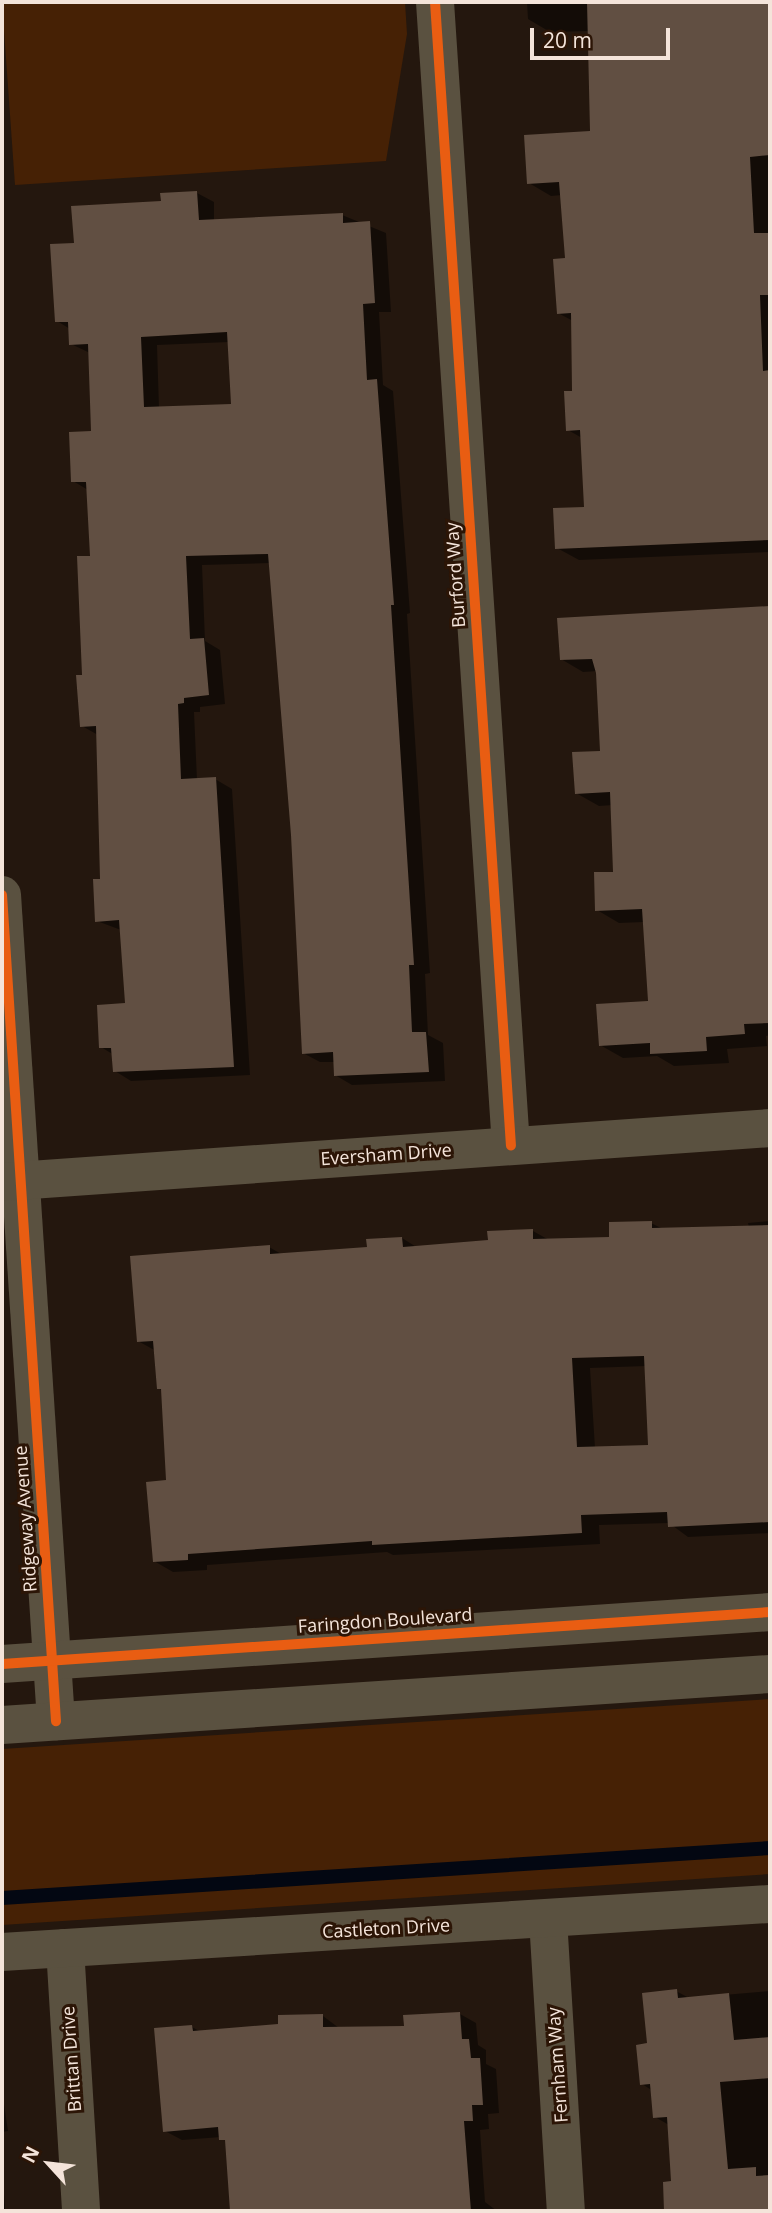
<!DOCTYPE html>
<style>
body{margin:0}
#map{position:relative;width:772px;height:2213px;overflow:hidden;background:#24170e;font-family:"Open Sans",sans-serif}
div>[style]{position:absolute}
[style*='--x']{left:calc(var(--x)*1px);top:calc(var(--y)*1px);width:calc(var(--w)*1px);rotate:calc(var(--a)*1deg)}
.green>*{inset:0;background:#462105}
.shadow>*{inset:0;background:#0007}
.stream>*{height:14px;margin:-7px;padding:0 7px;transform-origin:7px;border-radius:7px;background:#030712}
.building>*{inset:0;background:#614f42}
.minor>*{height:38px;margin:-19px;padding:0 19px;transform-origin:19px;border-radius:19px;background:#5a5140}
.tertiary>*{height:38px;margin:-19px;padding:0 19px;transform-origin:19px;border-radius:19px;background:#5a5140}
.cycleway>*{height:10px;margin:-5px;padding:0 5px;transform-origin:5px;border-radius:5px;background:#e95d12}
span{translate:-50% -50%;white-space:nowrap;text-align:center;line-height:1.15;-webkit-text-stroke:6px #2c1506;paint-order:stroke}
.street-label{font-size:18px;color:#f4e4da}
.frame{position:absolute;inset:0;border:4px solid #f4e4da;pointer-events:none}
.north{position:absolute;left:14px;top:2129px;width:70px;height:70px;-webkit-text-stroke:5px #2c1506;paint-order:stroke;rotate:297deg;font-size:19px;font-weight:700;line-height:28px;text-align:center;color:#f4e4da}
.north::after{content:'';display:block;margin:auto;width:24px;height:32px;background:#f4e4da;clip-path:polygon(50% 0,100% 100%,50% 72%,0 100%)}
.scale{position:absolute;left:530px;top:28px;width:140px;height:32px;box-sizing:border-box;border:4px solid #f4e4da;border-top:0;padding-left:9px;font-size:21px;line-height:24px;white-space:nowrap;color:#f4e4da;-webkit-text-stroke:5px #2c1506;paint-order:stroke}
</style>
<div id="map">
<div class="green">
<div style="clip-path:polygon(2px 2px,405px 2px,407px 34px,386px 161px,15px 185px)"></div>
<div style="clip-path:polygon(770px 1699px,770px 1874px,2px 1925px,2px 1749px)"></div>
</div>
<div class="shadow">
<div style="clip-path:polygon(527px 2px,770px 2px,770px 552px,579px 560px,557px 548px,585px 509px,582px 438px,568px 430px,574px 393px,573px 321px,558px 313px,567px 260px,562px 195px,551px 196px,529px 183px,592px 133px,589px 31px,550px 32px,528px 19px)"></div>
<div style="clip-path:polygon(evenodd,197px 193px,214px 202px,214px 221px,342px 215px,386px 233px,391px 312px,379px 312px,383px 385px,393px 391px,410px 613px,407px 614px,430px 973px,425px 974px,428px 1035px,443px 1043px,445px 1081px,352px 1085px,335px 1075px,335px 1062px,320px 1062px,303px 1053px,293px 835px,270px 563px,202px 565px,205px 641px,220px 650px,225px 704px,200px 707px,200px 712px,194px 712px,197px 780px,215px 779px,232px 789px,250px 1075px,131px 1081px,115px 1071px,114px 1055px,101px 1047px,127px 1005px,121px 930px,97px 921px,102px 880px,98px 735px,82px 726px,91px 557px,88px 490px,73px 481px,93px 433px,90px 353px,71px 344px,70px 329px,57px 321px,76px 244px,163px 203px,197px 193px,229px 342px,233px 406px,159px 408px,157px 345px,229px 342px)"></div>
<div style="clip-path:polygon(770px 608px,770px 1035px,766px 1036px,767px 1046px,727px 1049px,729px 1063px,674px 1066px,657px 1056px,623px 1058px,600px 1045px,650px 1003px,644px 922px,619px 923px,597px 910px,615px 873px,613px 805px,599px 806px,576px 793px,601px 752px,598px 671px,583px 672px,561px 659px,559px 620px)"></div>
<div style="clip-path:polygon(evenodd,770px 1221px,770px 1533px,688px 1537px,669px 1523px,599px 1525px,600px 1544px,393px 1555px,387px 1552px,207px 1565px,207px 1570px,173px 1572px,154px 1561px,168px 1482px,163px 1391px,158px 1388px,156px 1351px,138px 1341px,269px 1247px,283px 1255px,369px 1249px,402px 1238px,418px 1248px,490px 1242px,533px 1231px,549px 1240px,611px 1239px,651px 1223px,663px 1229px,749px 1227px,748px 1223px,770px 1221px,646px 1366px,649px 1446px,595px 1448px,590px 1368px,646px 1366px)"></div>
<div style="clip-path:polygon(676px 1991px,689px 1998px,770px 1991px,770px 2211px,674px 2211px,669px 2125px,655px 2117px,653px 2091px,642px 2084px,648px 2045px)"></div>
<div style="clip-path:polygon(460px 2014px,476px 2023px,478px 2045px,486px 2050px,486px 2064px,496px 2069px,499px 2113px,488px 2114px,489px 2129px,480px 2130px,485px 2202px,497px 2211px,231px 2211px,227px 2142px,221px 2137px,182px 2140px,165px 2131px,192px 2027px,201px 2032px,280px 2026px,323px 2016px,339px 2028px,406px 2027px)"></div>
<div style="clip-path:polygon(2px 2091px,8px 2131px,2px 2132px)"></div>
<div style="clip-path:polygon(2px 2165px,5px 2208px,5px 2211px,2px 2211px)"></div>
</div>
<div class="stream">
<div style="--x:2;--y:1898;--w:770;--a:-3.72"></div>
</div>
<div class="building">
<div style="clip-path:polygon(587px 2px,770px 2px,770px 155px,750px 157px,754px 233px,770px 233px,770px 295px,760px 295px,763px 371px,770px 370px,770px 540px,555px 549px,553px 508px,584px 507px,580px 430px,566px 431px,564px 391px,572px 391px,571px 313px,557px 314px,553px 259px,565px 258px,559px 182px,527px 184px,524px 135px,590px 131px)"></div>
<div style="clip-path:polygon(evenodd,197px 191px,199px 220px,343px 213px,343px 223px,370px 221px,375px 303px,363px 304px,367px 380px,377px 379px,394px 605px,391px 605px,414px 965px,409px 965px,412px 1032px,426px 1032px,429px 1072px,334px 1076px,333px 1052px,302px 1054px,291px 835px,268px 554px,186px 556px,190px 639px,204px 638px,209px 695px,184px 698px,184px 703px,178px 704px,181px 779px,216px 777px,234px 1067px,113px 1072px,111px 1048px,99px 1048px,97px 1005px,125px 1003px,119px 920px,95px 922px,93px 879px,100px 879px,96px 726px,80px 727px,76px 675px,82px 675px,77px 556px,90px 556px,86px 482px,71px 482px,69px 432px,91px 431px,88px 344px,69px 345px,68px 322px,55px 322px,50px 244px,74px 243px,71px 206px,161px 201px,160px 193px,197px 191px,227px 332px,231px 404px,144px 407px,141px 337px,227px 332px)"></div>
<div style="clip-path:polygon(770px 606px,770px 1023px,744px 1024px,745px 1034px,706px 1037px,707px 1051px,650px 1054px,650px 1043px,599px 1046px,596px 1004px,648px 1001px,642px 909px,595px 911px,594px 872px,613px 872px,610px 792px,575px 794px,572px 752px,600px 751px,596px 673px,592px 659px,560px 660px,557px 618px)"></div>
<div style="clip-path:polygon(evenodd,652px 1221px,652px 1228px,770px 1225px,770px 1522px,668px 1527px,667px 1512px,581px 1515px,582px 1533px,372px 1545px,372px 1541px,188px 1554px,188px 1560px,153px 1562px,146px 1482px,166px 1480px,161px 1389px,157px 1389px,153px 1341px,137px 1342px,130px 1256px,270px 1245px,270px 1254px,367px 1247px,366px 1239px,402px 1237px,403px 1247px,488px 1240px,487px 1231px,533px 1229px,533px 1239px,609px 1237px,609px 1222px,652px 1221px,644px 1356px,648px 1445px,577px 1447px,572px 1358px,644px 1356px)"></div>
<div style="clip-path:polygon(677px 1989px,678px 1998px,729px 1993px,734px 2040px,770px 2037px,770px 2078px,720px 2082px,728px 2169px,756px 2167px,756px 2176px,770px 2175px,770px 2211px,664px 2211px,663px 2182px,671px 2181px,667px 2117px,653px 2118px,650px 2084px,640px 2085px,636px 2045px,647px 2043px,642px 1993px)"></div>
<div style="clip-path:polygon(460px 2012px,462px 2039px,469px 2039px,471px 2058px,480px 2058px,483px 2105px,472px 2105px,473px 2121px,464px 2121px,471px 2211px,230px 2211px,225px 2140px,219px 2140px,218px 2127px,163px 2132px,154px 2028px,192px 2025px,193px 2031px,278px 2024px,278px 2015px,323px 2014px,323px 2027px,404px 2026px,403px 2015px)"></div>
</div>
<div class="minor">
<div style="--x:435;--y:2;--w:1146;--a:86.2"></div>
<div style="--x:2;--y:895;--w:828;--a:86.26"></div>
<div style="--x:2;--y:1182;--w:770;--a:-4.02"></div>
<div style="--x:548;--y:1919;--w:293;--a:86.5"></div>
<div style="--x:65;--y:1948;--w:263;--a:86.5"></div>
<div style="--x:2;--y:1952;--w:769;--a:-3.58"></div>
</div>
<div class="tertiary">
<div style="--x:2;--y:1664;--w:770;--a:-3.87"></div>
<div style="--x:2;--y:1725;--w:770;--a:-3.8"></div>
</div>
<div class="cycleway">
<div style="--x:435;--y:2;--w:1146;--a:86.2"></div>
<div style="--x:2;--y:895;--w:828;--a:86.26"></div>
<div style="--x:2;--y:1664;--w:770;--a:-3.87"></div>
</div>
<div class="street-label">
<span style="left:455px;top:575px;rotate:-94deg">Burford Way</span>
<span style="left:386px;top:1154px;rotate:-4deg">Eversham Drive</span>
<span style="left:25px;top:1519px;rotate:-94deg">Ridgeway Avenue</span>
<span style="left:385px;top:1620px;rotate:-4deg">Faringdon Boulevard</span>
<span style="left:386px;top:1928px;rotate:-3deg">Castleton Drive</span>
<span style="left:71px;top:2059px;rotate:-94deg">Brittan Drive</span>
<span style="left:557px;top:2065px;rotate:-94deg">Fernham Way</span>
</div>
<div class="frame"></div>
<div class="north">N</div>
<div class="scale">20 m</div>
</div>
